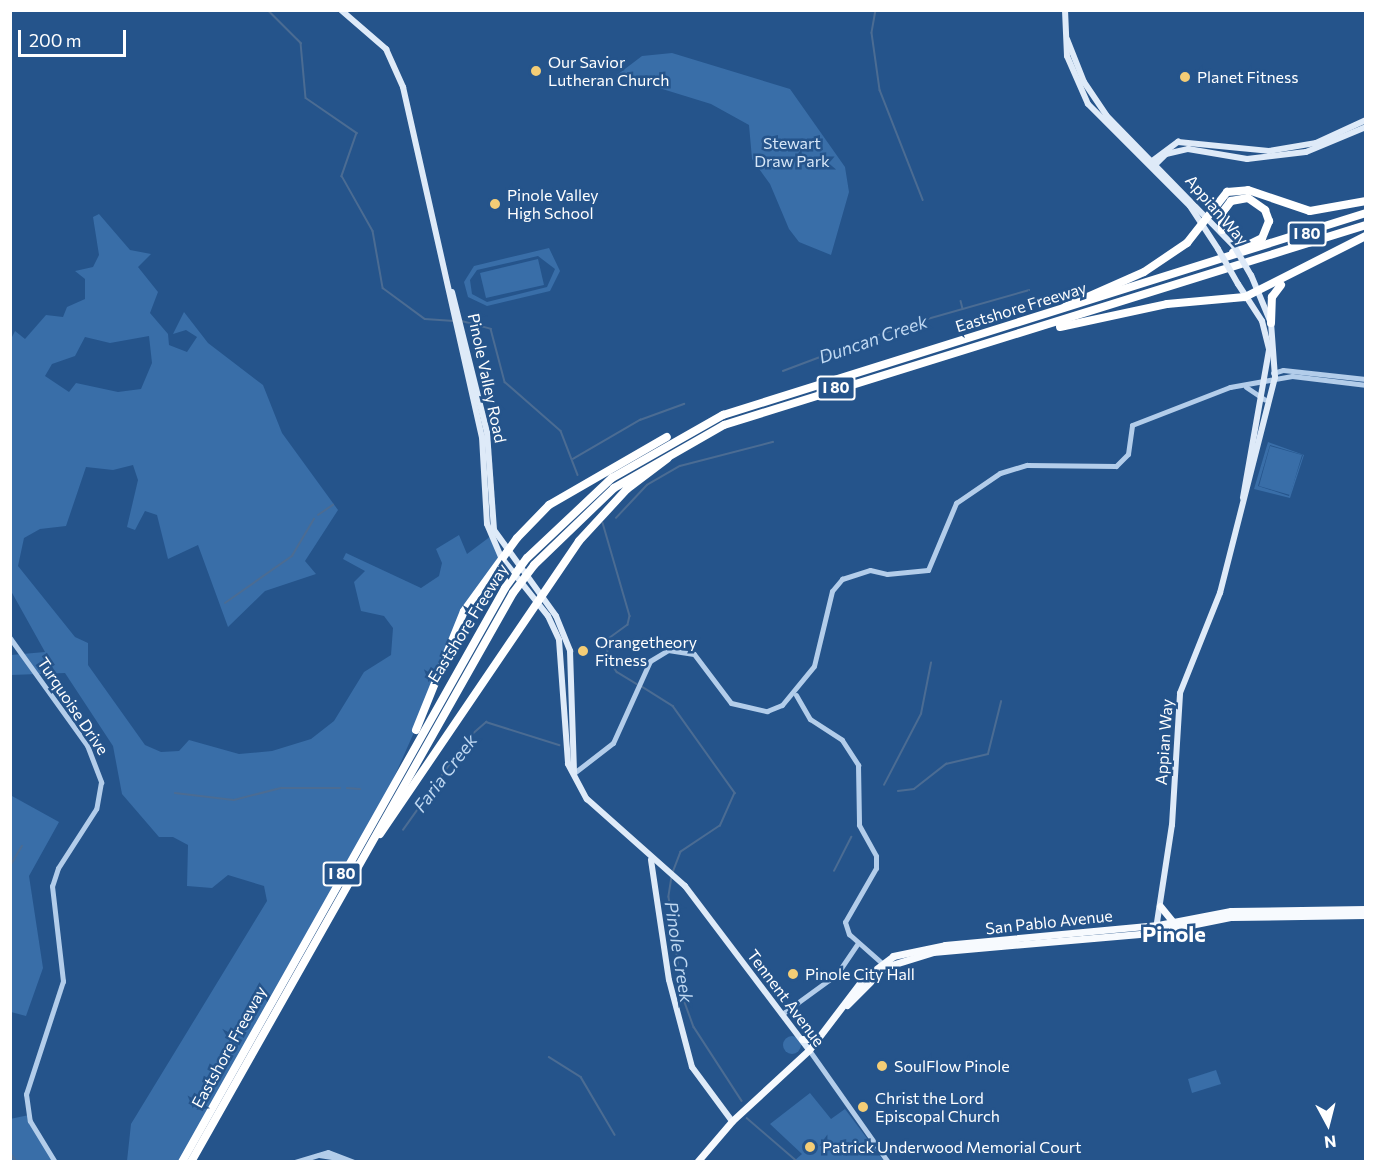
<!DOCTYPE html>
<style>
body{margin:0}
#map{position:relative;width:1376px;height:1172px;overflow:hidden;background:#25548b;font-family:Commissioner,sans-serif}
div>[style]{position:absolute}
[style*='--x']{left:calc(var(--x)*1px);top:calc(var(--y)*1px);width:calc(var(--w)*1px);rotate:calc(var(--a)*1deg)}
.green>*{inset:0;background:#396ea8}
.round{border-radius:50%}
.stream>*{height:1.5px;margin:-0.75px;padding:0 0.75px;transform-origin:0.75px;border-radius:0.75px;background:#4b6c93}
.tertiary>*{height:5px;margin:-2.5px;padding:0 2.5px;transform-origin:2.5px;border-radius:2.5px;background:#b3cdea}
.secondary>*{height:6px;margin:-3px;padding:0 3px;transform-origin:3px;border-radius:3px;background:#deeaf8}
.primary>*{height:7px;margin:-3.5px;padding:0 3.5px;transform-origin:3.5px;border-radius:3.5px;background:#f7fafe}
.motorway>*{height:8px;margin:-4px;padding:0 4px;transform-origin:4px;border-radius:4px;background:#fff}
.secondary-bridge>*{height:6px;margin:-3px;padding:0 3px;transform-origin:3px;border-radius:3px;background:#deeaf8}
.motorway-bridge>*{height:8px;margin:-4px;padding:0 4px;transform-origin:4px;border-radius:4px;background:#fff}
.dots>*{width:16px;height:16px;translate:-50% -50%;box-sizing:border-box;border:3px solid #25548b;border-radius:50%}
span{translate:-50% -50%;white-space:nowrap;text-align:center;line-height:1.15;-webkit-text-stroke:5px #25548b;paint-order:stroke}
.shield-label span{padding:2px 4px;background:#25548b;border:2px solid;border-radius:4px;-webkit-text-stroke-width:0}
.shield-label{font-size:15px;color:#fff;font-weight:700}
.poi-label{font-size:16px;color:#fff}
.left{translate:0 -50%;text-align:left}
.park-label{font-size:16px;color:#d7e7f8}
.street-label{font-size:16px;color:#fff}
.water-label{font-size:18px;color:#bed7f1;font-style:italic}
.district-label{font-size:22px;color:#fff;font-weight:700}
.frame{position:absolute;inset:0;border:12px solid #fff;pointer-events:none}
.north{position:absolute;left:1298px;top:1094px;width:60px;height:60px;-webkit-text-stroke:4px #25548b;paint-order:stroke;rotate:173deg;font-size:16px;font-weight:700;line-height:24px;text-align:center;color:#fff}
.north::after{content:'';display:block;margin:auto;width:21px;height:27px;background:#fff;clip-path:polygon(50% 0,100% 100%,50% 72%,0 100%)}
.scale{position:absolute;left:18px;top:30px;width:108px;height:27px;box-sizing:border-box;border:3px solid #fff;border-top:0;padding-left:8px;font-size:18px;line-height:21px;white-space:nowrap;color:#fff;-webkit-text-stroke:4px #25548b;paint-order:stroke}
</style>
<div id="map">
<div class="green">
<div style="clip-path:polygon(672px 53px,790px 89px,845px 167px,849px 192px,831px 255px,799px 242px,789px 229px,770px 184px,752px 159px,749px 125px,711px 104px,617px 75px,642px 56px)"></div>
<div style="clip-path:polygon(evenodd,99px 214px,130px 250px,151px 254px,138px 267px,158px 292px,150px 313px,168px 334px,169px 345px,187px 352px,197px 337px,186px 330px,173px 334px,184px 312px,208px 343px,263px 385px,282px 433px,338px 510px,305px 561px,316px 574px,265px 591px,228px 627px,198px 545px,168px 559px,157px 515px,145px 511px,135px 530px,127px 527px,138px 480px,133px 465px,113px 470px,86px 467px,66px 526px,40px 529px,24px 538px,18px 566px,75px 637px,88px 643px,88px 665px,145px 745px,161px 752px,179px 751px,189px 740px,239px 754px,272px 751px,311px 739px,334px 721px,364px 672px,391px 655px,393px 628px,384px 616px,361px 611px,354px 582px,365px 571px,343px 559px,346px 553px,421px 588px,439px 576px,442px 563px,436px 549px,459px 535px,467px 554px,491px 536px,501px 557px,478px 588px,392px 782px,182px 1161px,127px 1161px,131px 1124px,267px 901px,264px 886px,228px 875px,212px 888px,187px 886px,188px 845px,173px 837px,159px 837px,122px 794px,113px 746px,65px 673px,11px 675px,11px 655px,45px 652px,11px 591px,11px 339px,15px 331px,25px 339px,46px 315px,63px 317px,67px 307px,85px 299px,85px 279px,75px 271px,93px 267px,99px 255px,93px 217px,99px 214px,149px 336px,152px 363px,141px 389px,118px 392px,76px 383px,69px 392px,45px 376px,52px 364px,75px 356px,85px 337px,110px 343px,149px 336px)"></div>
<div style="clip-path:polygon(evenodd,549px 248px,560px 271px,550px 291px,487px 306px,468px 297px,464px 282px,474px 266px,549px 248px,538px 256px,555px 269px,547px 287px,487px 302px,472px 294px,470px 280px,477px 270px,538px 256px)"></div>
<div style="clip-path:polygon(538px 259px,544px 285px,486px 298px,480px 273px)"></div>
<div style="clip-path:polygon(evenodd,1268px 442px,1304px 455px,1290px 498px,1254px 489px,1268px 442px,1270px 445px,1303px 455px,1289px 496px,1258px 486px,1270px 445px)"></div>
<div style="clip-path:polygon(1270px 446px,1302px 455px,1290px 495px,1259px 486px)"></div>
<div style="clip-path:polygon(12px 796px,59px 822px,29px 876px,43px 968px,26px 1016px,11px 1012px)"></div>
<div class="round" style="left:783px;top:1036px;width:18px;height:18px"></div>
<div style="clip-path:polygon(1216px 1070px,1221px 1084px,1192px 1093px,1188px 1079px)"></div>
<div style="clip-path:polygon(810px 1093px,831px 1119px,845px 1109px,884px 1161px,794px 1161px,802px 1154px,770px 1124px)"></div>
<div style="clip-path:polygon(29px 1115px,55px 1161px,11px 1161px,10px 1119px)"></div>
</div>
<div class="stream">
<div style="--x:268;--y:10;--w:47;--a:45"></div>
<div style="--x:301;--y:43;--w:55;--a:84.8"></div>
<div style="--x:306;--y:98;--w:62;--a:34.5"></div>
<div style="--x:357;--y:133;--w:46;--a:109.2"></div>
<div style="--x:342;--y:176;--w:63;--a:60.6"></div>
<div style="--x:373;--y:231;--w:58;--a:80"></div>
<div style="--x:383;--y:288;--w:52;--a:36.4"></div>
<div style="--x:425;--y:319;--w:29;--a:4"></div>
<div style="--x:876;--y:10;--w:23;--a:100"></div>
<div style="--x:872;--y:33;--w:58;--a:82"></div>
<div style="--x:880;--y:90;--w:118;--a:68.6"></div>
<div style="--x:961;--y:301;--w:8;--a:76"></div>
<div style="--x:462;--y:321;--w:30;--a:15"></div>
<div style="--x:491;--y:329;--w:55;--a:75.2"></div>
<div style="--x:505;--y:382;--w:74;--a:41.2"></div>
<div style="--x:561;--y:431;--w:47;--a:68.9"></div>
<div style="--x:783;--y:371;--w:128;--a:-20.6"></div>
<div style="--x:903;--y:326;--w:131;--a:-15.9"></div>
<div style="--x:573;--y:459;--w:78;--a:-30.2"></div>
<div style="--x:640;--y:420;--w:47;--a:-20"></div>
<div style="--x:318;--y:515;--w:18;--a:-34"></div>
<div style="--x:616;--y:518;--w:45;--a:-46.8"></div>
<div style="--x:647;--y:485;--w:38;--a:-30"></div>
<div style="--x:680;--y:466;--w:96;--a:-14.5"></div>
<div style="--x:603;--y:523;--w:97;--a:73.8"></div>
<div style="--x:630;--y:616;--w:9;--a:103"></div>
<div style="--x:628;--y:625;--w:22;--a:144"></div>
<div style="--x:610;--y:638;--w:18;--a:99"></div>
<div style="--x:607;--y:656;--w:19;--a:58"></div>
<div style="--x:617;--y:672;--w:23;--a:31"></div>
<div style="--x:225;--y:603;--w:82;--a:-35"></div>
<div style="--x:292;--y:556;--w:43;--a:-59.3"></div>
<div style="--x:641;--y:686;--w:38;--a:32"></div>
<div style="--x:673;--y:706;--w:107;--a:54.5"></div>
<div style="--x:735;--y:793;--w:36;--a:114"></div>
<div style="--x:720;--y:826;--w:47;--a:146.3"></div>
<div style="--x:681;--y:852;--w:22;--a:111"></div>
<div style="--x:884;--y:785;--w:80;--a:-62.5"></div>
<div style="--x:921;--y:714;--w:52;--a:-78.9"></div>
<div style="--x:347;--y:788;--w:13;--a:4"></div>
<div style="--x:898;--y:791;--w:16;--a:-7"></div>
<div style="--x:914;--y:789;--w:41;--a:-38"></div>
<div style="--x:946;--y:764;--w:43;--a:-13.4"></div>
<div style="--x:988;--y:754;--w:54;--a:-76"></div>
<div style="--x:175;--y:793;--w:59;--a:6.8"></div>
<div style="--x:234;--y:800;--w:49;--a:-14.3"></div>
<div style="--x:281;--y:788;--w:59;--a:0"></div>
<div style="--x:403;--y:830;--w:114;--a:-54.6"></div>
<div style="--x:469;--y:737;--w:23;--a:-41"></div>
<div style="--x:486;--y:722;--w:77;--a:17.5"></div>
<div style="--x:10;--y:866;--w:23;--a:-59"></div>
<div style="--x:834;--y:871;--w:38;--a:-63"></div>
<div style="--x:672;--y:877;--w:20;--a:99"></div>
<div style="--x:669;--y:897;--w:101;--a:82"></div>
<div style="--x:683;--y:997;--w:32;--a:70"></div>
<div style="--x:694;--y:1027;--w:88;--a:57"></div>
<div style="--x:549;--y:1057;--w:38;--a:32"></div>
<div style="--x:581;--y:1077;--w:67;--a:59.6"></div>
<div style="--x:747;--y:1118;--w:67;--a:40.8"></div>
<div style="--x:10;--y:1152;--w:12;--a:55"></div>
</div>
<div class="tertiary">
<div style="--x:1273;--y:373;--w:10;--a:-17"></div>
<div style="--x:1283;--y:370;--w:83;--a:6.2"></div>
<div style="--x:1246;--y:387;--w:22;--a:34"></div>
<div style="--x:10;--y:638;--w:132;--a:54.3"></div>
<div style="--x:87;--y:745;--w:40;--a:69"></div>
<div style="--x:101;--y:782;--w:27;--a:100"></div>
<div style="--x:96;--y:809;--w:70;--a:122.8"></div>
<div style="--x:58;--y:868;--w:19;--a:108"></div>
<div style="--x:52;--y:886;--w:96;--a:83.4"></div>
<div style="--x:63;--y:981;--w:119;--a:108.1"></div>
<div style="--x:26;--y:1094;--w:27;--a:82"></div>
<div style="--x:30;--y:1121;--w:48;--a:58.6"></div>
<div style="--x:796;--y:695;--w:28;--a:60"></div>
<div style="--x:810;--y:719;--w:38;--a:33"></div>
<div style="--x:842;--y:740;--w:30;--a:57"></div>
<div style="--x:858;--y:765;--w:60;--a:89"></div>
<div style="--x:859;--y:825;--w:35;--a:61"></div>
<div style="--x:876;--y:856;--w:12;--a:90"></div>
<div style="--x:876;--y:868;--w:62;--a:119.9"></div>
<div style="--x:845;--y:922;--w:13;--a:72"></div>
<div style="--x:849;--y:934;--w:47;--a:41.5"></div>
<div style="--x:574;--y:773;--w:49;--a:-37.6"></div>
<div style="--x:613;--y:743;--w:90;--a:-65.7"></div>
<div style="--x:650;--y:661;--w:21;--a:-31"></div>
<div style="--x:668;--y:650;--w:26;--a:9"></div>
<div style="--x:694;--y:654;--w:61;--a:52.9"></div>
<div style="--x:731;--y:703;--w:37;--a:13"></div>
<div style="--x:767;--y:711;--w:16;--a:-22"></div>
<div style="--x:782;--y:705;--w:50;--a:-50.6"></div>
<div style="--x:814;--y:666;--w:77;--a:-76.5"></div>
<div style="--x:832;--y:591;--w:16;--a:-50"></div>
<div style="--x:842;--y:579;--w:29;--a:-18"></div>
<div style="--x:870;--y:570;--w:17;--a:13"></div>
<div style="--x:887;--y:574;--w:41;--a:-5.6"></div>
<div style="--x:928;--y:570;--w:73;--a:-67.3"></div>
<div style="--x:956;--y:503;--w:53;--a:-34.3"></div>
<div style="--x:1000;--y:473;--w:28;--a:-17"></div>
<div style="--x:1027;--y:465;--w:89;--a:0.6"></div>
<div style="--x:1116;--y:466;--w:17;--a:-45"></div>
<div style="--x:1128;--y:454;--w:29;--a:-82"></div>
<div style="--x:1132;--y:425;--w:105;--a:-21.2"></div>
<div style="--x:1230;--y:387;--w:63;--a:-10.1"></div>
<div style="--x:1292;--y:376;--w:75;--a:6.9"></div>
<div style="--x:782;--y:1014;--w:68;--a:-36"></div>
<div style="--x:837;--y:974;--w:37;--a:-56"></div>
<div style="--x:809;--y:1050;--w:137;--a:54.8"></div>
<div style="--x:319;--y:1155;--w:26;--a:9"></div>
<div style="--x:295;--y:1162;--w:34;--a:-17"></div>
<div style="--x:328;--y:1152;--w:28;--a:21"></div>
</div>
<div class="secondary">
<div style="--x:341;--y:10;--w:60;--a:40.9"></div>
<div style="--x:386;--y:49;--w:42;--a:65.9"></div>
<div style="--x:403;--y:87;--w:359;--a:77.3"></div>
<div style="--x:482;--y:437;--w:87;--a:86.7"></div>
<div style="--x:487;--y:524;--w:36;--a:67"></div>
<div style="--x:501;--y:557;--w:75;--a:51.5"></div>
<div style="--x:548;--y:616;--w:26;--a:65"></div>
<div style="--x:559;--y:640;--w:124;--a:85.8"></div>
<div style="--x:568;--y:764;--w:40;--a:62"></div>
<div style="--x:587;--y:799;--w:131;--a:41.6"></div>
<div style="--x:685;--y:886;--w:206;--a:52.9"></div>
<div style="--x:1065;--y:10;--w:46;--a:87.5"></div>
<div style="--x:1067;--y:56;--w:52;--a:66.4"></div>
<div style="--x:1088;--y:104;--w:144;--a:45"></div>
<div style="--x:1190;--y:206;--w:51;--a:56.9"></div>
<div style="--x:1067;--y:39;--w:46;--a:68.4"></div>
<div style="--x:1084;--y:82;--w:40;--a:56"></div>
<div style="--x:1106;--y:115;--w:183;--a:45.7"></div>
<div style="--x:1151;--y:162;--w:34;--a:-37"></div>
<div style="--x:1178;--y:142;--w:91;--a:5.6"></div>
<div style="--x:1269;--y:151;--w:48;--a:-9.7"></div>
<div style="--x:1316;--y:143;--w:55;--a:-24.7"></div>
<div style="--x:1155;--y:165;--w:16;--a:-45"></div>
<div style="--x:1166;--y:154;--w:23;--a:-13"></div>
<div style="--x:1188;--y:149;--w:60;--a:9.6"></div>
<div style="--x:1247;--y:159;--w:59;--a:-6.8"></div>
<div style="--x:1306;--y:152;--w:65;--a:-22.6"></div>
<div style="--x:1238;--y:284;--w:44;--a:57"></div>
<div style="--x:1262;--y:321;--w:30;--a:76"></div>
<div style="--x:1269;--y:350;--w:150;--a:100"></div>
<div style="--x:452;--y:292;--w:144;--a:76"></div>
<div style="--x:487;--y:432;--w:98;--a:85.9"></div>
<div style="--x:494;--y:530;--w:106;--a:54.2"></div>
<div style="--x:556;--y:616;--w:38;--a:68"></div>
<div style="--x:570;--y:651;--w:121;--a:88.1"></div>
<div style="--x:651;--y:860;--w:121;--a:81.5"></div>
<div style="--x:669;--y:980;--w:90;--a:75.2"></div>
<div style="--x:692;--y:1067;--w:67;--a:53.5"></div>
<div style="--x:1156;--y:929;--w:105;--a:-81.3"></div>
<div style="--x:1172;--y:825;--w:132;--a:-86.5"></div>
<div style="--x:1180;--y:693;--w:108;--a:-68.2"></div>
<div style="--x:1220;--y:593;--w:223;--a:-75.7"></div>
<div style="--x:1275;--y:377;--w:54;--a:-94.2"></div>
<div style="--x:1271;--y:323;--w:52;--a:-112.6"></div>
</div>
<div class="primary">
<div style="--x:1160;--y:906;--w:21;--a:51"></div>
<div style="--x:847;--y:1005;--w:54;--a:-45"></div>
<div style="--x:885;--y:967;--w:50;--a:-17.4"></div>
<div style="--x:933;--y:952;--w:219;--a:-5"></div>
<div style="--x:1151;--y:933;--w:82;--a:-11.3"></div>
<div style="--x:1231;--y:917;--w:135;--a:-0.8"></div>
<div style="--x:802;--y:1039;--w:16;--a:0"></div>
<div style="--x:697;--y:1162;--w:54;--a:-49.5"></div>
<div style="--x:732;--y:1121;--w:105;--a:-42.7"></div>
<div style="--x:809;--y:1050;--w:89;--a:-52.7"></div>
<div style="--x:863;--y:979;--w:38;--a:-37"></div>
<div style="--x:893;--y:956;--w:53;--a:-11.9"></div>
<div style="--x:945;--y:945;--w:214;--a:-5.4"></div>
<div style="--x:1158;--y:925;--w:74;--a:-10.9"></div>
<div style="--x:1231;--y:911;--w:135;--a:-0.8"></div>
</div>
<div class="motorway">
<div style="--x:1222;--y:230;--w:17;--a:-90"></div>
<div style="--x:1222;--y:213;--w:15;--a:-53"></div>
<div style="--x:1231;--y:201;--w:17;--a:-10"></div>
<div style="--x:1248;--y:198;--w:21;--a:35"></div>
<div style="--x:1265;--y:210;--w:12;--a:70"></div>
<div style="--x:1269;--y:221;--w:18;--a:112"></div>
<div style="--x:1262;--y:238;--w:32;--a:154"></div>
<div style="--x:1065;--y:307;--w:86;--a:-23.9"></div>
<div style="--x:1144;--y:272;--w:52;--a:-34"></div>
<div style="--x:1187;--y:243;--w:65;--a:-51.9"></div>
<div style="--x:1227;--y:192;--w:21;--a:-5"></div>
<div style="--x:1248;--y:190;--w:65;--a:18.7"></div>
<div style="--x:1310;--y:211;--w:57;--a:-10.1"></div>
<div style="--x:1271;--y:323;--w:26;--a:-88"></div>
<div style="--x:1272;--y:297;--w:15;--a:-53"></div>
<div style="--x:1060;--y:327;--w:109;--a:-12.1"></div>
<div style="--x:1167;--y:304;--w:78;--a:-5.1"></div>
<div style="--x:1245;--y:297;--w:136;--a:-26.8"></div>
<div style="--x:527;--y:558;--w:117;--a:-43.3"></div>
<div style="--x:612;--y:478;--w:128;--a:-29.6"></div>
<div style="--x:723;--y:415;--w:674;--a:-17.44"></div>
<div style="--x:534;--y:565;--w:111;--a:-43.9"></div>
<div style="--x:614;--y:488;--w:127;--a:-29.8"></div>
<div style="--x:724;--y:425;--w:672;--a:-17.3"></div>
<div style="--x:416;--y:730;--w:128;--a:-68"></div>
<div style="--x:464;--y:611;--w:90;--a:-54"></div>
<div style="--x:517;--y:538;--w:46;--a:-45.9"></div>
<div style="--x:549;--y:505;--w:136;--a:-30"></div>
<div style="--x:380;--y:834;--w:354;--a:-55.8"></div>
<div style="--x:579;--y:541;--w:71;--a:-47.3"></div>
<div style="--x:627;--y:489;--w:51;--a:-37.1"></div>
<div style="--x:182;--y:1162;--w:659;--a:-60.63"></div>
<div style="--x:191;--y:1162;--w:654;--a:-60.49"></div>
</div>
<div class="secondary-bridge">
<div style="--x:1234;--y:246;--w:34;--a:60"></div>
<div style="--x:1218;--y:249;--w:40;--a:60.3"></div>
</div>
<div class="motorway-bridge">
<div style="--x:505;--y:588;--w:37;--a:-54"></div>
<div style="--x:513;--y:593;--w:35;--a:-53"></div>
</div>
<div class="dots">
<div style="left:536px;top:71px;background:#f4cd76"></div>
<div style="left:1185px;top:77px;background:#f4cd76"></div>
<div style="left:495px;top:204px;background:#f4cd76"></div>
<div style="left:583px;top:651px;background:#f4cd76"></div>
<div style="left:793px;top:974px;background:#f4cd76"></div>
<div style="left:882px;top:1066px;background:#f4cd76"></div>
<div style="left:863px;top:1107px;background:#f4cd76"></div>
<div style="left:810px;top:1147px;background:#f4cd76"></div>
</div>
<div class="shield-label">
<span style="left:1307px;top:234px">I 80</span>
<span style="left:836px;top:388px">I 80</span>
<span style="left:342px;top:874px">I 80</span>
</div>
<div class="poi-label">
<span class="left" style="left:548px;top:71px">Our Savior<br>Lutheran Church</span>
<span class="left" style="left:1197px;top:77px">Planet Fitness</span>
<span class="left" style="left:507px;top:204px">Pinole Valley<br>High School</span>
<span class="left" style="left:595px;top:651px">Orangetheory<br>Fitness</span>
<span class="left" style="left:805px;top:974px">Pinole City Hall</span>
<span class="left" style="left:894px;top:1066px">SoulFlow Pinole</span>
<span class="left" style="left:875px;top:1107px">Christ the Lord<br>Episcopal Church</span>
<span class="left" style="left:822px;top:1147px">Patrick Underwood Memorial Court</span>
</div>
<div class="park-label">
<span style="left:792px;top:152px">Stewart<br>Draw Park</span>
</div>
<div class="street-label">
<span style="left:1217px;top:210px;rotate:49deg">Appian Way</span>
<span style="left:1021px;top:307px;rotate:-17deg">Eastshore Freeway</span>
<span style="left:487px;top:378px;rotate:78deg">Pinole Valley Road</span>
<span style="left:468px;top:623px;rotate:-58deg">Eastshore Freeway</span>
<span style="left:73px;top:706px;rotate:56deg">Turquoise Drive</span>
<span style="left:1164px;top:742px;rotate:-86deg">Appian Way</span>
<span style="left:1049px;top:922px;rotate:-6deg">San Pablo Avenue</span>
<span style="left:786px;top:998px;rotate:53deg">Tennent Avenue</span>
<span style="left:229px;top:1047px;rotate:-61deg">Eastshore Freeway</span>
</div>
<div class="water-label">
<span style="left:873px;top:339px;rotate:-19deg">Duncan Creek</span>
<span style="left:445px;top:773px;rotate:-53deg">Faria Creek</span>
<span style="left:679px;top:952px;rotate:81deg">Pinole Creek</span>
</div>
<div class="district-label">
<span style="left:1174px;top:934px">Pinole</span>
</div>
<div class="frame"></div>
<div class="north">N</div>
<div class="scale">200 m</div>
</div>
